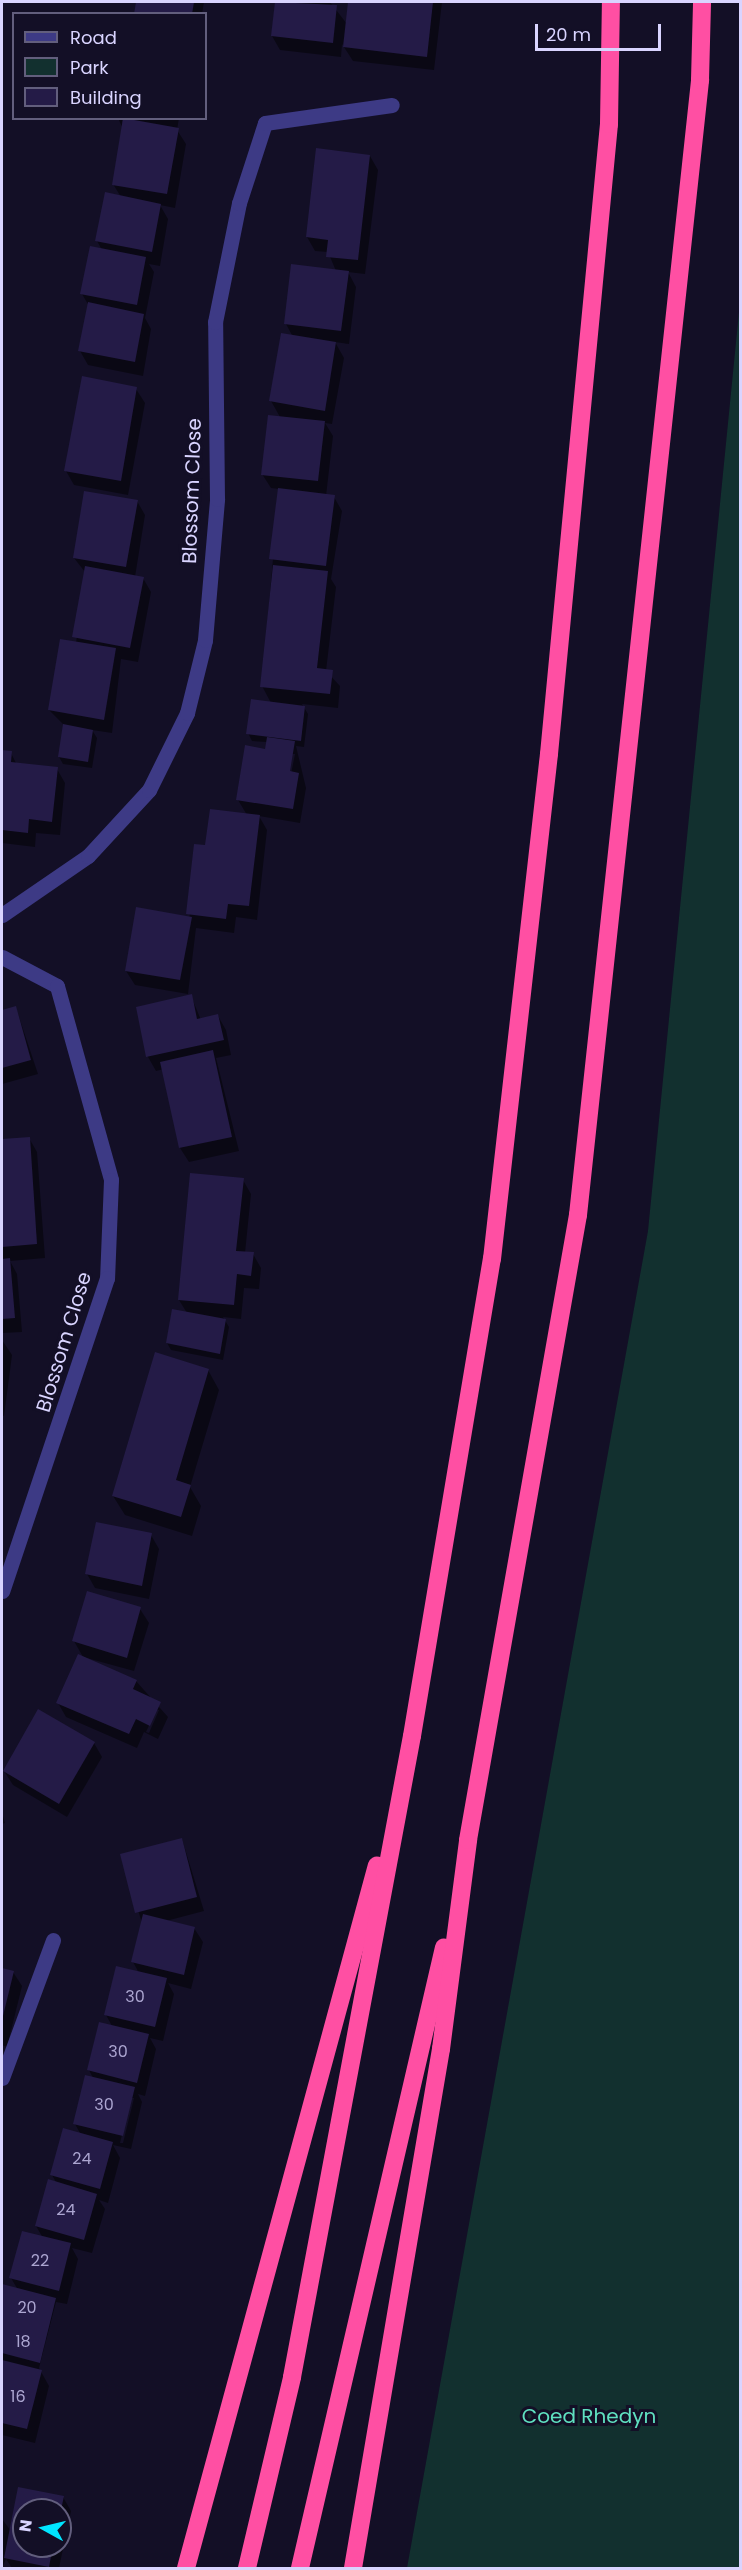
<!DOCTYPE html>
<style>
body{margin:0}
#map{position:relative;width:742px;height:2570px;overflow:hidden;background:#130f26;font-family:Poppins,sans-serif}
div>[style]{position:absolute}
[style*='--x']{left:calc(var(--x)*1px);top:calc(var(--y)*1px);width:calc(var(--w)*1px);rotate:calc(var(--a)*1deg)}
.green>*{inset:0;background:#12302f}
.shadow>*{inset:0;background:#0007}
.building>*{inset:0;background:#241b47}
.street>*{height:15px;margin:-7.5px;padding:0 7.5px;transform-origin:7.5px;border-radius:7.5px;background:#3d3a85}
.highway>*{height:18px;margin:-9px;padding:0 9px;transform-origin:9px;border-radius:9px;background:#ff4fa3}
span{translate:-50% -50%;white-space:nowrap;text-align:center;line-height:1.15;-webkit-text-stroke:6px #130f26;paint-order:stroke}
.number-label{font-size:16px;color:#aca6d1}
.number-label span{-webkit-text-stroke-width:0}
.street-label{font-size:20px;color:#d9d4ff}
.park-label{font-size:20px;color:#5fe0c0}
.frame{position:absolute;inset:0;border:3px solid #d9d4ff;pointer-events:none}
.legend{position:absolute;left:12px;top:12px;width:195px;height:108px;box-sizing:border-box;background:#130f26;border:2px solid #625e7d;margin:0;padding:8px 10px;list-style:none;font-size:18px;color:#d9d4ff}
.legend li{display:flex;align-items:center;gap:12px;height:30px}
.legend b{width:30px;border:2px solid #625e7d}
.north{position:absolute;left:12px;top:2498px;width:60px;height:60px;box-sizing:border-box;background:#130f26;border:2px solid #625e7d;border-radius:50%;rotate:278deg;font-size:16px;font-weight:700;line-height:24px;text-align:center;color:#d9d4ff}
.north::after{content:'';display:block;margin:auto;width:21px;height:27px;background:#00e5ff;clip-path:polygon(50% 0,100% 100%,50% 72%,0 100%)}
.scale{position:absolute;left:535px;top:24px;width:126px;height:27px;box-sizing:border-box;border:3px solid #d9d4ff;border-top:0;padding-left:8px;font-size:18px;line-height:21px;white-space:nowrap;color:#d9d4ff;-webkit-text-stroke:4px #130f26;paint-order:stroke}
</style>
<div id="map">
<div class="green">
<div style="clip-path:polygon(740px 302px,740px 2568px,407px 2568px,648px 1231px)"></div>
</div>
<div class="shadow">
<div style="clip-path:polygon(138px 2px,204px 2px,202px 14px,136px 14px)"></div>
<div style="clip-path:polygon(276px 2px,330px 2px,347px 24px,349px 2px,442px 2px,434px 70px,353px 61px,342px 44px,341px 57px,280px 50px,272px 36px)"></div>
<div style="clip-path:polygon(118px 118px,179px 118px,177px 130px,186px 144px,175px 208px,160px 205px,168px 219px,160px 266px,149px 264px,154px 272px,145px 318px,151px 329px,143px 376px,88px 365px,80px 351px,89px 306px,82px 294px,102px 250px,97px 241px,121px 197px,113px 184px,122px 127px)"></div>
<div style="clip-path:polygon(evenodd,370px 156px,378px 170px,365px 274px,348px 272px,356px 287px,349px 344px,335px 342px,344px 358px,332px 424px,325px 423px,333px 436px,326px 496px,334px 497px,342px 511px,331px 579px,336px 587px,326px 671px,340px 686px,338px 708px,302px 704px,308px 714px,304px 747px,296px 746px,306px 788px,300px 823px,259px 816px,267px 830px,257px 920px,236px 917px,234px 933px,196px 928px,188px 994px,135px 985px,126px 971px,189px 918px,206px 847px,247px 815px,238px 800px,266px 750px,267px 742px,252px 741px,248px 733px,271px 703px,262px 686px,279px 489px,271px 488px,262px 474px,280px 417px,271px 401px,293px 337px,286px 324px,336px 271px,328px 252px,315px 251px,307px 237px,370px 156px,292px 754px,295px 754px,290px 779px,288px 778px,292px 754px)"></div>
<div style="clip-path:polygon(136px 389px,145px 403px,128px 495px,74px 485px,66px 471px)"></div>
<div style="clip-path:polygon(137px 501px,145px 515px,135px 577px,143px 578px,151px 592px,138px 662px,121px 659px,112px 733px,92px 730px,97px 738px,92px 768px,63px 764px,59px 757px,64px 725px,49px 710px,76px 643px,85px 572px,74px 558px)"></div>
<div style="clip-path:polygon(2px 752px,11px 753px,17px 765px,57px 769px,65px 783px,60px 835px,36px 833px,35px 847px,2px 843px)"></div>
<div style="clip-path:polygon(191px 996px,201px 1020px,218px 1016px,226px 1030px,231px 1055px,216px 1058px,239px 1151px,189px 1162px,180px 1148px,164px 1069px,156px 1071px,148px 1057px,137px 1008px)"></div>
<div style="clip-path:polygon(16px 1008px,38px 1074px,2px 1084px,2px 1012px)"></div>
<div style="clip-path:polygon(29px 1138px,37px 1152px,45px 1258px,10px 1261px,17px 1274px,22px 1332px,2px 1333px,2px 1140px)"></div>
<div style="clip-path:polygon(243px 1180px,251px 1194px,245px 1253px,253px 1254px,261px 1268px,259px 1289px,244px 1288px,241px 1319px,223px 1317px,229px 1327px,223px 1360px,171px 1350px,167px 1343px,187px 1313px,179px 1300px)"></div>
<div style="clip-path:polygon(2px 1340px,12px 1355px,4px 1416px,2px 1415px)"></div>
<div style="clip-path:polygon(208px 1370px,219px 1390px,190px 1487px,201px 1506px,192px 1536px,125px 1515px,113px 1496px)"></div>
<div style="clip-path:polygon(151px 1535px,159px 1549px,149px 1599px,95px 1588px,87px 1574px)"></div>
<div style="clip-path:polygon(140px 1609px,149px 1623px,134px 1671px,83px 1657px,74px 1641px)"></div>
<div style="clip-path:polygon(evenodd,136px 1681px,168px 1717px,158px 1739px,144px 1732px,137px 1748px,66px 1717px,58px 1703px,136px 1681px,156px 1710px,159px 1710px,149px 1733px,146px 1732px,156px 1710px)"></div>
<div style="clip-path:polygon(94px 1743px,102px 1757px,67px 1817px,13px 1785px,4px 1771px)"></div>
<div style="clip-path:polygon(2px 1813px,5px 1823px,2px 1824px)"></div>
<div style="clip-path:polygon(evenodd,182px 1839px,204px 1911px,166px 1921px,194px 1928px,203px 1942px,191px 1989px,168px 1983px,174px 1994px,163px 2041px,150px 2038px,156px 2049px,145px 2096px,138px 2094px,142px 2102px,131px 2149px,113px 2145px,120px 2158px,108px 2203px,99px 2200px,105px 2209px,92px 2253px,72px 2248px,78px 2259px,67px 2304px,56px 2302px,39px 2368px,49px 2386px,35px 2443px,2px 2435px,2px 2286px,18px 2290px,11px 2278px,43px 2238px,36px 2226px,57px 2184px,52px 2175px,81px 2135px,75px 2124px,93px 2078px,89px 2070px,112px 2026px,106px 2015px,139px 1973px,133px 1962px,142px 1923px,121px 1855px,182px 1839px,131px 2098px,134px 2098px,123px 2143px,120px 2143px,131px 2098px)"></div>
<div style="clip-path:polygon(2px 1969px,13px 1972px,22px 1986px,7px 2047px,2px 2045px)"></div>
<div style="clip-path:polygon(evenodd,19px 2488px,63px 2497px,71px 2511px,59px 2568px,12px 2568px,6px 2559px,2px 2568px,2px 2519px,11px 2531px,19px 2488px,24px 2510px,60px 2510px,60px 2546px,24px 2546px,24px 2510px)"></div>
</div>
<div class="building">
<div style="clip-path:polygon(136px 2px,194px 2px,192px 14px,134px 14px)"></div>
<div style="clip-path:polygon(275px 2px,337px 5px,333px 43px,271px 36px)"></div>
<div style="clip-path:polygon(348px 2px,433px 2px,427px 57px,343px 47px)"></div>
<div style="clip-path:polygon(123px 118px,179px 128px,167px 194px,112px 185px)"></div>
<div style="clip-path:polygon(316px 148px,370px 155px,358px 260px,326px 257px,328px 240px,306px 237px)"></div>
<div style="clip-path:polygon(105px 192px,161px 204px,152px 252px,95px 241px)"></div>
<div style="clip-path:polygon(90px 246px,146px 257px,137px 305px,80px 294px)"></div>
<div style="clip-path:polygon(291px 264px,349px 271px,341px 331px,284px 324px)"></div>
<div style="clip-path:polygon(88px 302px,144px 314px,135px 362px,78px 351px)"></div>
<div style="clip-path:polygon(281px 333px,336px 342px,325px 411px,269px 401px)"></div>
<div style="clip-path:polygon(82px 376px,137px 387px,121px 481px,64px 471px)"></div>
<div style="clip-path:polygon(268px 415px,325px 421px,318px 481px,261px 475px)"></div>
<div style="clip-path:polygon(278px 488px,335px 495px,326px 566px,269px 559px)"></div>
<div style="clip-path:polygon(84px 491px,138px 500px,126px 567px,73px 558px)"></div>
<div style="clip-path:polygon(273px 565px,328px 571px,317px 668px,333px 670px,330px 694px,260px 687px)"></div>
<div style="clip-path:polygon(85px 566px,144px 577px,130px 648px,72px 637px)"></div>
<div style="clip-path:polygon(60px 639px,116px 648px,104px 720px,48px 710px)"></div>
<div style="clip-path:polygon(251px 699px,305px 706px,301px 741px,246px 734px)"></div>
<div style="clip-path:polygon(63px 724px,93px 730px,88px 762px,58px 757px)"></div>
<div style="clip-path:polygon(267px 737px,295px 741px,290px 771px,299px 773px,293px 809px,236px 800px,245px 745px,265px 749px)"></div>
<div style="clip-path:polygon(2px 750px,12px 751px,11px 762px,58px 767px,52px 822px,29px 819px,28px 833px,2px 830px)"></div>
<div style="clip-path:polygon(210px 809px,260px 815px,249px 906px,228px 904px,226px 919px,186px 914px,194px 844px,205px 845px)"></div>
<div style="clip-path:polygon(136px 907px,192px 917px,180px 980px,125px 971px)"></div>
<div style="clip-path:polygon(192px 994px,197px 1019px,218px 1014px,224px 1040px,146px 1057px,136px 1007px)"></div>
<div style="clip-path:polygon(16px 1006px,31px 1060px,2px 1068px,2px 1010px)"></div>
<div style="clip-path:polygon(213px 1050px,232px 1137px,179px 1148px,160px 1062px)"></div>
<div style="clip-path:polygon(30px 1137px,37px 1244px,2px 1247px,2px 1139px)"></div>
<div style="clip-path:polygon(190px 1173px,244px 1178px,236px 1251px,254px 1252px,251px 1276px,237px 1274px,234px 1305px,178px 1300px)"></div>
<div style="clip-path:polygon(10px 1258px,15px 1318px,2px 1319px,2px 1259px)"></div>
<div style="clip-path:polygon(172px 1309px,226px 1319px,220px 1354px,166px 1343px)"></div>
<div style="clip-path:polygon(155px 1352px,209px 1369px,176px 1480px,191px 1485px,181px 1517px,112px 1496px)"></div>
<div style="clip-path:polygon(96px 1522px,152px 1533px,142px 1586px,85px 1574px)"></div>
<div style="clip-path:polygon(87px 1591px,141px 1607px,127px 1658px,72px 1641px)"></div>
<div style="clip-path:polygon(78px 1654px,137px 1680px,133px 1689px,161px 1702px,150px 1726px,136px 1719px,129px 1734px,56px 1703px)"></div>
<div style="clip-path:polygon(38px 1709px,95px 1742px,59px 1804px,3px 1771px)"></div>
<div style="clip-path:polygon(182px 1838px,197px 1897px,135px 1913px,120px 1854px)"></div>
<div style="clip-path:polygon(143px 1914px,195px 1927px,184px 1975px,131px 1962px)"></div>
<div style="clip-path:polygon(116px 1966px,167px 1978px,155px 2027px,104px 2015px)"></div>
<div style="clip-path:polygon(2px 1968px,14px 1971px,2px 2020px)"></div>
<div style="clip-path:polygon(99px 2022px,149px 2034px,137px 2083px,87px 2070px)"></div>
<div style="clip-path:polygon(85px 2075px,135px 2087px,123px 2136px,73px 2124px)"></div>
<div style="clip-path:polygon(63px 2128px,113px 2142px,100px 2189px,50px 2175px)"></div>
<div style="clip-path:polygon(48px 2179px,97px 2194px,84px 2240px,35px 2226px)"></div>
<div style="clip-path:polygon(22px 2231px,71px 2243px,59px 2291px,9px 2278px)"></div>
<div style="clip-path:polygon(2px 2284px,56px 2298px,40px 2363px,2px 2353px)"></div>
<div style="clip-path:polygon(2px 2360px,42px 2370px,27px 2429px,2px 2423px)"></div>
<div style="clip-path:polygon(18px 2487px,64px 2496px,61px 2510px,24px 2510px,24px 2546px,53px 2546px,49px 2567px,4px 2558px)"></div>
</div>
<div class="street">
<div style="--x:2;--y:915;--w:104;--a:-34.5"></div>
<div style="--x:88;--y:856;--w:90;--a:-47.3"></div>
<div style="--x:149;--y:790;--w:86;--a:-63.7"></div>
<div style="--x:187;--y:713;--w:75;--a:-76.1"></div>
<div style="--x:205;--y:640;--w:142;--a:-85.1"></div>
<div style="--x:217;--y:499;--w:177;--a:-90.6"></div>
<div style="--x:215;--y:322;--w:121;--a:-78.6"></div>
<div style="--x:239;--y:203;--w:84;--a:-72"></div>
<div style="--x:265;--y:123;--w:128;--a:-8.1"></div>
<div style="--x:2;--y:957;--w:62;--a:27.8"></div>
<div style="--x:57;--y:986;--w:201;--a:74.4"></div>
<div style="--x:111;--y:1180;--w:98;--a:92.3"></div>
<div style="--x:107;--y:1278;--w:330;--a:108.5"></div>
<div style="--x:2;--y:2078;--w:147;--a:-69.7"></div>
</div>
<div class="highway">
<div style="--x:186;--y:2568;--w:728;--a:-74.8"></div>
<div style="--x:247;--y:2568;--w:196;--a:-76.7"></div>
<div style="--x:292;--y:2377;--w:652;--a:-79.4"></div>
<div style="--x:412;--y:1736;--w:484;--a:-80.5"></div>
<div style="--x:492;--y:1259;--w:508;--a:-83.56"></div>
<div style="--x:549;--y:754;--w:633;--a:-84.56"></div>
<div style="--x:609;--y:124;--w:122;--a:-89.1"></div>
<div style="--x:300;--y:2568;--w:637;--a:-76.94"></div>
<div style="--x:353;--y:2568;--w:526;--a:-80.38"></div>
<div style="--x:441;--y:2049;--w:211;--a:-82.6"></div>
<div style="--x:468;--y:1840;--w:635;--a:-80.02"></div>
<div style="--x:578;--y:1215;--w:1142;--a:-83.86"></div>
<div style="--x:700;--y:80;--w:78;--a:-88.5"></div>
</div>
<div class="number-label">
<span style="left:135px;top:1997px">30</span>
<span style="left:118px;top:2052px">30</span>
<span style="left:104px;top:2105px">30</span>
<span style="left:82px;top:2159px">24</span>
<span style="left:66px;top:2210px">24</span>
<span style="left:40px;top:2261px">22</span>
<span style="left:27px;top:2308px">20</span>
<span style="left:23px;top:2342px">18</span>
<span style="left:18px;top:2397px">16</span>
</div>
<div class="street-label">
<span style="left:192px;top:491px;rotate:-88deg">Blossom Close</span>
<span style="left:64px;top:1342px;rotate:-73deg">Blossom Close</span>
</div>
<div class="park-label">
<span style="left:589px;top:2416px">Coed Rhedyn</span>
</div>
<div class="frame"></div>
<ul class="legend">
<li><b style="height:8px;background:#3d3a85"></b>Road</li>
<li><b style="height:16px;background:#12302f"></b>Park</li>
<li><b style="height:16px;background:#241b47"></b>Building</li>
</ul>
<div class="north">N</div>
<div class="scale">20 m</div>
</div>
